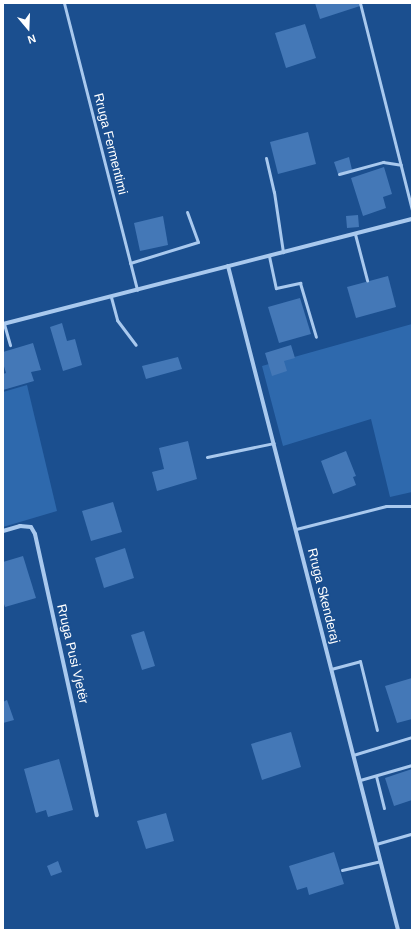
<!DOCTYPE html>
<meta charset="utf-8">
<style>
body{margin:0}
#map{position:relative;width:415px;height:933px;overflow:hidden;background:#1b4f8f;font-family:Arial,sans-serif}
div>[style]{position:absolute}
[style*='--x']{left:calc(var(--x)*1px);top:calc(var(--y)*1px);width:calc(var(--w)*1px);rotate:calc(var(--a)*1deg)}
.green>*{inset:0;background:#2e69ad}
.building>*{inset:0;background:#4478b7}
.service>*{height:3px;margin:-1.5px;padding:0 1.5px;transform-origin:1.5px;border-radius:1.5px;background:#a9c9ee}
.minor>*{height:4px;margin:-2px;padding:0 2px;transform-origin:2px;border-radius:2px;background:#a9c9ee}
span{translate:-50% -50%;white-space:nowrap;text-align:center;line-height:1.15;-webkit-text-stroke:3px #1b4f8f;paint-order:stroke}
.street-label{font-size:13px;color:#fff}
.frame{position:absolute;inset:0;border:4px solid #fff;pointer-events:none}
.north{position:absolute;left:8px;top:8px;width:40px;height:40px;-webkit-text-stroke:3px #1b4f8f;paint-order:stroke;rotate:161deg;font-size:11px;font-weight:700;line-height:16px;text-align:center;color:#fff}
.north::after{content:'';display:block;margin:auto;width:14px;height:18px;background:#fff;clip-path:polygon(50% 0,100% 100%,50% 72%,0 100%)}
</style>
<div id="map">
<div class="green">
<div style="clip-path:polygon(412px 324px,412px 492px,390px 497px,371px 419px,283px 446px,262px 366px)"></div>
<div style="clip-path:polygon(27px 385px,57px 511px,3px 527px,3px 392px)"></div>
</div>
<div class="building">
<div style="clip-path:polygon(315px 3px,359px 3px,360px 6px,320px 19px)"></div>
<div style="clip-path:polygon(305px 24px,316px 58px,286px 68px,275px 33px)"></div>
<div style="clip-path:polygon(308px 132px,316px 164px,278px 174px,270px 142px)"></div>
<div style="clip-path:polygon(349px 157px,352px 170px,338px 174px,334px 162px)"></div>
<div style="clip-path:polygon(384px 167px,392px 194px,383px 197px,386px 208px,363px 216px,351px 178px)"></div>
<div style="clip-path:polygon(358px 215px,359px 227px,347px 228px,346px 216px)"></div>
<div style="clip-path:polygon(163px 216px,168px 245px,140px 251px,134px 223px)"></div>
<div style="clip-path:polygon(388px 276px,396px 307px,356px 318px,347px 287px)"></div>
<div style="clip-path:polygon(300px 298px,311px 334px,279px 343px,268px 307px)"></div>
<div style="clip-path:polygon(62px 323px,67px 341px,75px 339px,82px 365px,63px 371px,50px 327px)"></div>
<div style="clip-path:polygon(33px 343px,41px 370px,31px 372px,34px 381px,3px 390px,3px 374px,6px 373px,3px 363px,3px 352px)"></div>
<div style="clip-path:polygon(291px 345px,295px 358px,284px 361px,287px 371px,272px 376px,265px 353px)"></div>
<div style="clip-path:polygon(178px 357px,182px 369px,146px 379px,142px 366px)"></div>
<div style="clip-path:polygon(188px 441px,197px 479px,157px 491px,152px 472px,164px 469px,159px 448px)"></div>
<div style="clip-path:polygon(346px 451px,356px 476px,353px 477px,356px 485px,333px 494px,321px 461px)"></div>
<div style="clip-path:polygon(113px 502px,122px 532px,91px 541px,82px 511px)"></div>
<div style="clip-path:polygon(125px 548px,134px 578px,104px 588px,95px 558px)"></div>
<div style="clip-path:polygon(23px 556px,36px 598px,5px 607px,3px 601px,3px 562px)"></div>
<div style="clip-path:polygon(144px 631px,155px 666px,142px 670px,131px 635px)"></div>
<div style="clip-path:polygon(412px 678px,412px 719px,397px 723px,385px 686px)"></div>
<div style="clip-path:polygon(7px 700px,14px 720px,3px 723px,3px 702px)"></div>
<div style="clip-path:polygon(291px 732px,301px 767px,262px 780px,251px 744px)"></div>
<div style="clip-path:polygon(59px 759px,73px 810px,48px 817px,46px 810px,36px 813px,24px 769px)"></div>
<div style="clip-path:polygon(412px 769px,412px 800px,394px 806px,385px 778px)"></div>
<div style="clip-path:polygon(166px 813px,174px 841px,146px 849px,137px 821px)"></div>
<div style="clip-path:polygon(334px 852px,344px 884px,309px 895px,307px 887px,297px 890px,289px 866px)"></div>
<div style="clip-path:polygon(58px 861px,62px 872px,51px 876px,47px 866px)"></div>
</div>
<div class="service">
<div style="--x:64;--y:3;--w:296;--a:75.7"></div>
<div style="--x:360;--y:3;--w:213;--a:75.9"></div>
<div style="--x:266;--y:158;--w:35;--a:77"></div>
<div style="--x:274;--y:192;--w:61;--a:81.5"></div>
<div style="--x:339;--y:174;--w:46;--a:-15.3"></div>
<div style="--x:383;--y:162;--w:18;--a:9"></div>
<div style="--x:355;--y:234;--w:48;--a:75.4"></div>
<div style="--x:269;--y:256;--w:33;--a:78"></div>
<div style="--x:276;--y:288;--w:25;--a:-12"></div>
<div style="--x:300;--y:283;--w:56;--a:73.5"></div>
<div style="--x:130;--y:263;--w:71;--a:-17.2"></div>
<div style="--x:198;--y:242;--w:32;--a:-110"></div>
<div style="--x:111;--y:297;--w:24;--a:75"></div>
<div style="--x:117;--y:320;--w:31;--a:53"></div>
<div style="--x:4;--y:324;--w:22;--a:74"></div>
<div style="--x:207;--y:457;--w:68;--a:-11.8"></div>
<div style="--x:296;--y:529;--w:93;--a:-14.3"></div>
<div style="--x:386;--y:506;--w:26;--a:0"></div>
<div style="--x:331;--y:669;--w:30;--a:-15"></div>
<div style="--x:360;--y:661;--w:71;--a:76.2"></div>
<div style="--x:353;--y:755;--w:62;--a:-17"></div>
<div style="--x:376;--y:776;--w:33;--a:76"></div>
<div style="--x:360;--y:780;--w:54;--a:-16.1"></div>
<div style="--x:376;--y:844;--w:37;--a:-16"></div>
<div style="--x:342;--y:870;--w:39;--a:-13"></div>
</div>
<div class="minor">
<div style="--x:228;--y:266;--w:685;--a:75.64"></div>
<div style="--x:3;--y:324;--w:422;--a:-14.4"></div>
<div style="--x:3;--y:531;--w:18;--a:-16"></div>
<div style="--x:20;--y:526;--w:11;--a:5"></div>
<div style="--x:31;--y:527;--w:8;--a:60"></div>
<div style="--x:35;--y:534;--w:288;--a:77.6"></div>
</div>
<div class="street-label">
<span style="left:110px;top:144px;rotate:76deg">Rruga Fermentimi</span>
<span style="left:323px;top:596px;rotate:76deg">Rruga Skenderaj</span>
<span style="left:72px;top:654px;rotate:77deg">Rruga Pusi Vjetër</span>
</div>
<div class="frame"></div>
<div class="north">N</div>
</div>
